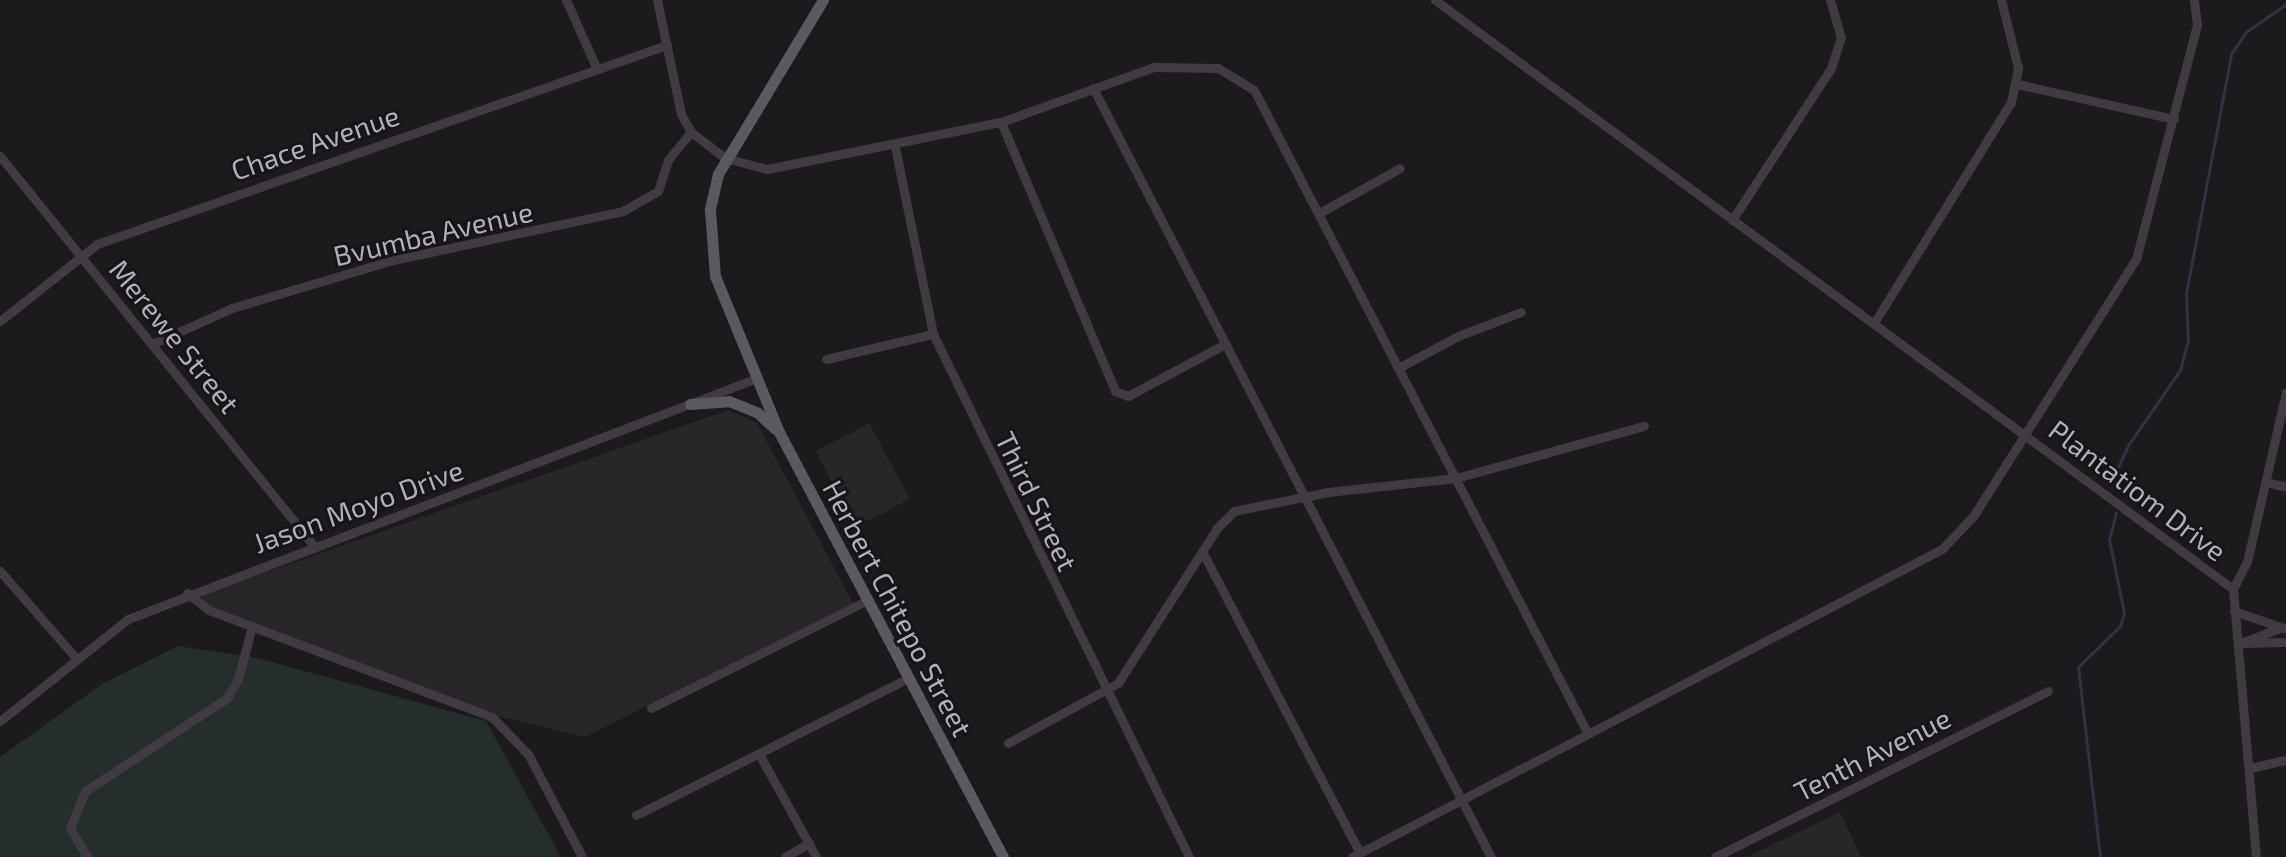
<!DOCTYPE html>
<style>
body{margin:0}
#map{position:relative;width:2286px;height:857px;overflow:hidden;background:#1c1a1c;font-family:"Exo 2",sans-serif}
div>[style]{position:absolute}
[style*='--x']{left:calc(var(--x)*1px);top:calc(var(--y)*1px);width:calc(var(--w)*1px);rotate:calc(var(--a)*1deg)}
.built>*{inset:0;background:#282629}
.green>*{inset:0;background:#262e2d}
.stream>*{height:3px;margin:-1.5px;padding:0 1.5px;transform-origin:1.5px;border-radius:1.5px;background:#35313f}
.minor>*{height:9px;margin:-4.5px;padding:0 4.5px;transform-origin:4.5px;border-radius:4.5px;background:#3f3b41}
.major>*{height:11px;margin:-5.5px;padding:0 5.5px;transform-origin:5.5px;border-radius:5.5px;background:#5c585f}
span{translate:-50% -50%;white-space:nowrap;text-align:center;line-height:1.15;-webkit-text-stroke:6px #171517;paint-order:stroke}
.street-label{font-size:28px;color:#b4aeba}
</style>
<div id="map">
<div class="built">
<div style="clip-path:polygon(728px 410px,757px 423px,853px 603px,585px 737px,498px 716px,204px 604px,201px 595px)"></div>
<div style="clip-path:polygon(869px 423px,910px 499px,855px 527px,816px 451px)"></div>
<div style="clip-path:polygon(1840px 812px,1861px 857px,1747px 857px)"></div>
</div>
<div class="green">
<div style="clip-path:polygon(178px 646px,257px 658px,486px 721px,561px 857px,0 857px,0 757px,102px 684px)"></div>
</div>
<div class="stream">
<div style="--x:2112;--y:480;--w:40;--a:-65"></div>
<div style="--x:2129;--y:444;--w:90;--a:-55.4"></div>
<div style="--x:2180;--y:370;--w:30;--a:-75"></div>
<div style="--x:2188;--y:341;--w:48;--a:-92.4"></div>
<div style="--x:2186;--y:293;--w:243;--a:-79.3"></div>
<div style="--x:2231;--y:54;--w:27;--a:-56"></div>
<div style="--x:2246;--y:32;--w:49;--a:-35"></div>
<div style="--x:2100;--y:857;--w:191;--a:-96.6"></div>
<div style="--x:2078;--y:667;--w:59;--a:-44.3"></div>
<div style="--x:2120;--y:626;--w:14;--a:-73"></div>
<div style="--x:2124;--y:613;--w:76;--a:-101.5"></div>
<div style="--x:2109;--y:539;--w:27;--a:-75"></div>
</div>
<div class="minor">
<div style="--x:566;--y:0;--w:76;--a:65.8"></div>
<div style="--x:657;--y:0;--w:116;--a:78.1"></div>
<div style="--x:681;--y:114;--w:21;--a:61"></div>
<div style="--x:691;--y:132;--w:43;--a:37.4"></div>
<div style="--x:725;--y:158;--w:43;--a:14.7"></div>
<div style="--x:767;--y:169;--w:239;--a:-11.4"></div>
<div style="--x:1001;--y:122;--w:163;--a:-19.8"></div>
<div style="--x:1154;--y:67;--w:64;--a:0.9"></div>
<div style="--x:1218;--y:68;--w:42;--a:31.4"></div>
<div style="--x:1254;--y:90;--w:725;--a:62.59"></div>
<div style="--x:1435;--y:0;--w:992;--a:36.43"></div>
<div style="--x:2233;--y:589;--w:269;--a:85.1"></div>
<div style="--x:2017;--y:84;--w:161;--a:12.6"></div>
<div style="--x:1093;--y:88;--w:866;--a:62.64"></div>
<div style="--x:1001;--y:122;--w:292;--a:67"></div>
<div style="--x:1115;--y:391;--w:14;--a:21"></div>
<div style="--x:1128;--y:396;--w:110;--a:-28.2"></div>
<div style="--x:895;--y:147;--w:191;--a:78.5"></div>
<div style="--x:933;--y:334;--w:582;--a:63.92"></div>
<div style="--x:0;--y:156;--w:501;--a:51.16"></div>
<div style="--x:1321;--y:212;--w:90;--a:-29.1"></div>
<div style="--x:1732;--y:220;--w:181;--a:-56.9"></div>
<div style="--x:1831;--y:68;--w:32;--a:-72"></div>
<div style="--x:1841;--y:38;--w:40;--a:-106"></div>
<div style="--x:0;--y:321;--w:124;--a:-38.4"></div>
<div style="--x:97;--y:244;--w:604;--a:-19.25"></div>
<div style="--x:1874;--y:323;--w:260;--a:-58.2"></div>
<div style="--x:2011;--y:102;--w:35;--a:-78"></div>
<div style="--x:2018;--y:68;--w:70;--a:-104"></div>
<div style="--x:152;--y:344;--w:88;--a:-24.2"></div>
<div style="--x:232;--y:308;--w:168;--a:-16.6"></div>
<div style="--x:393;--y:260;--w:235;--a:-12"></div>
<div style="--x:623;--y:211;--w:40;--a:-29.7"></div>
<div style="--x:658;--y:191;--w:33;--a:-72"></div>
<div style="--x:668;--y:160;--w:36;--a:-51"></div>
<div style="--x:826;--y:359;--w:110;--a:-13.2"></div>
<div style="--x:1400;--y:367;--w:66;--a:-28.1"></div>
<div style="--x:1458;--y:336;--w:67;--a:-20.9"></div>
<div style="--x:2266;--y:482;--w:21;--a:14"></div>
<div style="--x:1202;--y:551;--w:341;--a:62.4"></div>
<div style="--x:0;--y:571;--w:116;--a:48.9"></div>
<div style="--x:2233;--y:589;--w:30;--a:-63"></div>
<div style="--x:2247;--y:562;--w:174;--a:-77.1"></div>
<div style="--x:187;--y:593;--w:28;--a:38"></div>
<div style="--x:209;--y:610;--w:303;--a:20.7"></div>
<div style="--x:492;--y:717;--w:52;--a:45.8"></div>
<div style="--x:528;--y:754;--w:116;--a:62.3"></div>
<div style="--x:2234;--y:611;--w:55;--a:19.1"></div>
<div style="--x:2241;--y:643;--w:40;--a:-21"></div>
<div style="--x:2244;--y:643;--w:42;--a:-1.4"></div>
<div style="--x:651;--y:708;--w:242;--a:-26.5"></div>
<div style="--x:0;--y:721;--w:164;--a:-38.6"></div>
<div style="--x:128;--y:619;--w:674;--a:-20.96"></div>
<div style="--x:1008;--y:743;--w:125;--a:-28.6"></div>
<div style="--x:1118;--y:683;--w:184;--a:-57.4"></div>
<div style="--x:1217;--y:528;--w:24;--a:-45"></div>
<div style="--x:1234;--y:511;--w:96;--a:-11.4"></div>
<div style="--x:1328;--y:492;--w:129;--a:-6.2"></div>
<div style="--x:1456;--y:478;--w:195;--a:-15.5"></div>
<div style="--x:759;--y:754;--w:118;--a:61"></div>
<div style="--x:2250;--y:768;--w:37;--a:-13"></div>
<div style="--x:636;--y:815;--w:305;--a:-26.7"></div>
<div style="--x:87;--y:857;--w:34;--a:-120"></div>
<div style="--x:70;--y:828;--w:40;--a:-68"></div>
<div style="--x:85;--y:791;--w:170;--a:-33.2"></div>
<div style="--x:227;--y:698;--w:22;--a:-60"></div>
<div style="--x:238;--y:679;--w:55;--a:-75.2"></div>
<div style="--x:785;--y:857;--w:28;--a:-30"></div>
<div style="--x:1352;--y:857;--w:666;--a:-27.57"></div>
<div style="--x:1942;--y:549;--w:47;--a:-46.7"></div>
<div style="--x:1974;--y:515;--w:303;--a:-57.7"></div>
<div style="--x:2136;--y:259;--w:242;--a:-75.4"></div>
<div style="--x:2197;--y:25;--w:25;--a:-97"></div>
<div style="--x:1715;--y:857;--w:372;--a:-26.5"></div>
</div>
<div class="major">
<div style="--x:823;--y:0;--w:203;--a:121.1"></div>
<div style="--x:718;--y:174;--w:37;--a:103"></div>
<div style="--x:710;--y:210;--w:66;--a:85.7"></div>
<div style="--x:715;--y:276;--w:169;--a:67.7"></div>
<div style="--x:779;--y:432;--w:480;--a:62.2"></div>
<div style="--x:690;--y:404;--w:39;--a:-4"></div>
<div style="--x:729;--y:401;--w:31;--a:22"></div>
<div style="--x:758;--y:413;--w:23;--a:43"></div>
</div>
<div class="street-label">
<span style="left:315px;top:142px;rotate:-19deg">Chace Avenue</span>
<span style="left:433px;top:233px;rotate:-13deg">Bvumba Avenue</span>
<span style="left:175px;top:336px;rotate:51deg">Merewe Street</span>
<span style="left:2138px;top:490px;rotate:37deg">Plantatiom Drive</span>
<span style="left:1037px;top:501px;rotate:64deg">Third Street</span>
<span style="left:358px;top:506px;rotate:-20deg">Jason Moyo Drive</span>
<span style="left:898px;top:608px;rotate:62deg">Herbert Chitepo Street</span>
<span style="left:1872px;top:754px;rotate:-27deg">Tenth Avenue</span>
</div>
</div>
